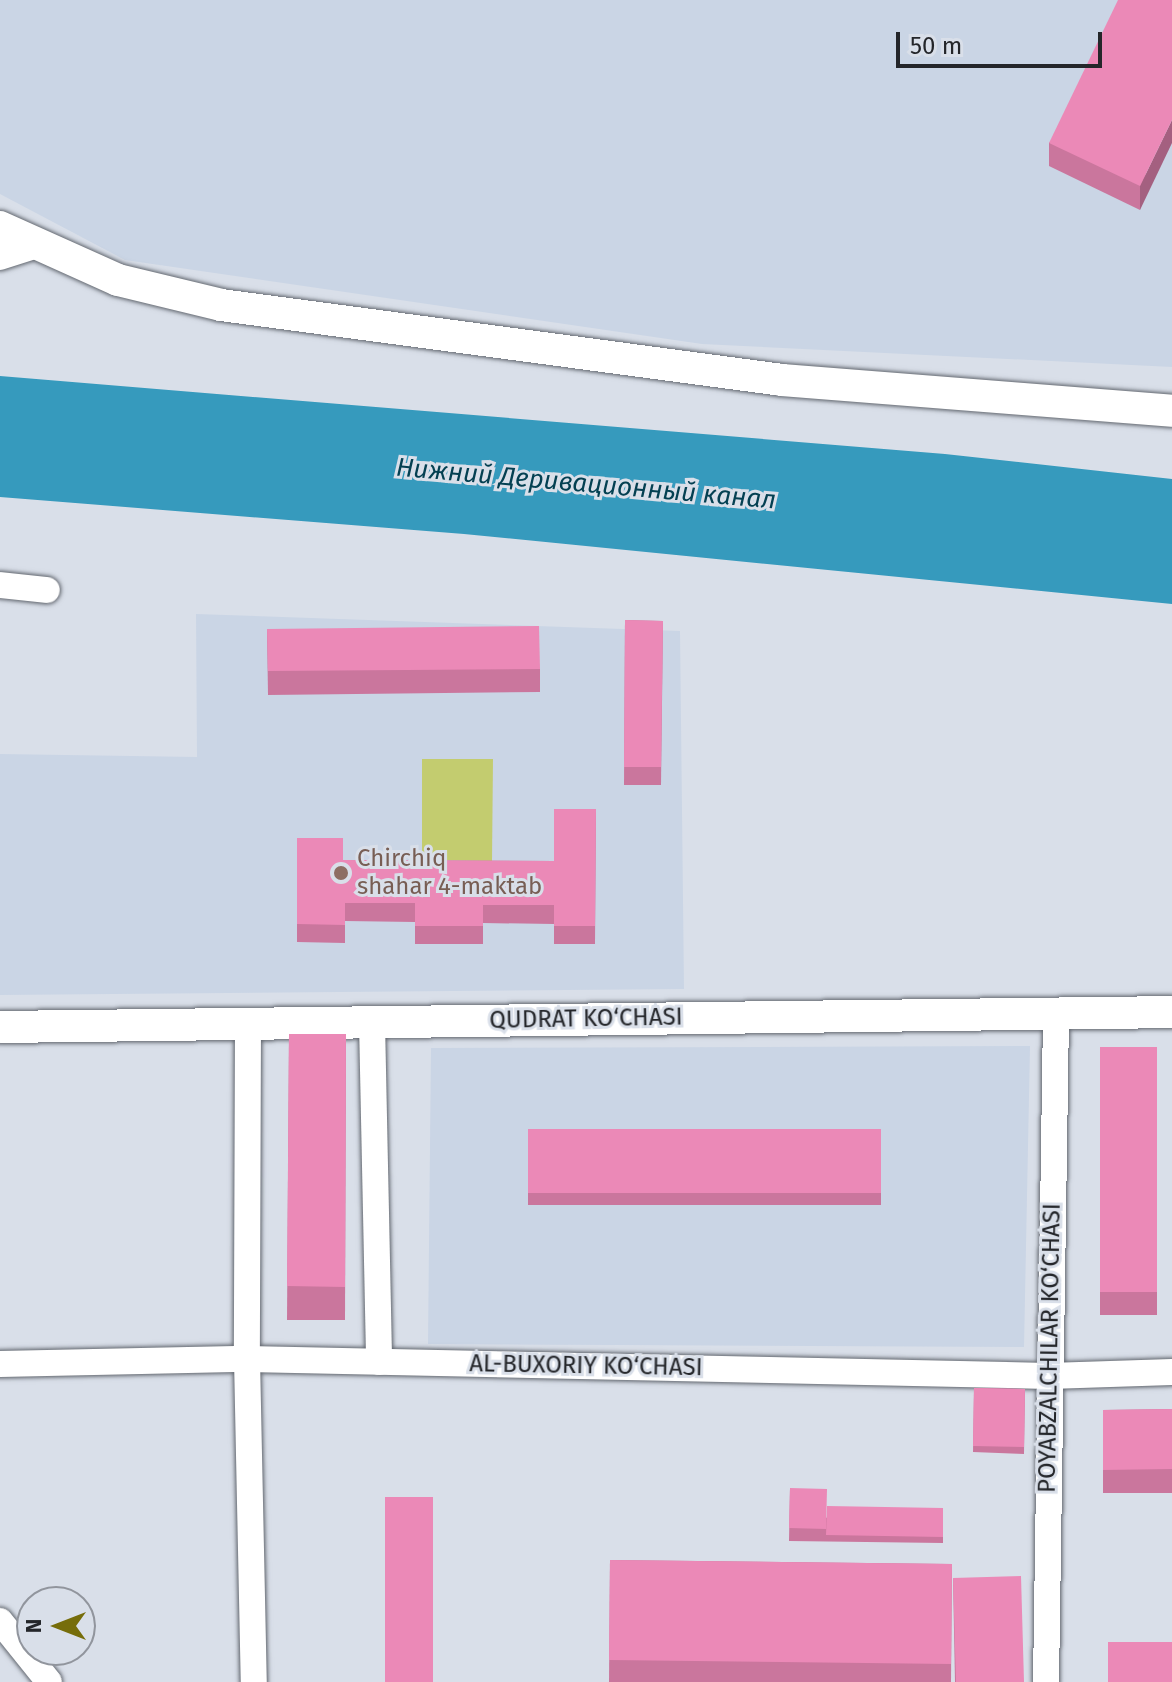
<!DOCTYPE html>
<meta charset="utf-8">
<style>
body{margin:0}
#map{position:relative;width:1172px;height:1682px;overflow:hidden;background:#d9dfe9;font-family:"Fira Sans",sans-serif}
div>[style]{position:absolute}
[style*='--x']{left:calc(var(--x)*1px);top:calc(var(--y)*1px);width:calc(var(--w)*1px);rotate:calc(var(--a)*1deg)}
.built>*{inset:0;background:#cad5e5}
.green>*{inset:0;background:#c3cc6f}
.water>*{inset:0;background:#369abd}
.roads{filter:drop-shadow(0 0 2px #636870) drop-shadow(0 0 2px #636870)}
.minor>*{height:26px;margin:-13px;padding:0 13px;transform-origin:13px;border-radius:13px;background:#fff}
.tertiary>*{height:32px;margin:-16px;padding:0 16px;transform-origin:16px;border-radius:16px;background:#fff}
.wall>*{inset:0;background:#ca769d}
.shaded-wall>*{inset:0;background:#a46080}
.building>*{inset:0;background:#eb89b7}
.dots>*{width:22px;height:22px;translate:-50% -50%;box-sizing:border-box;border:4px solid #d9dfe9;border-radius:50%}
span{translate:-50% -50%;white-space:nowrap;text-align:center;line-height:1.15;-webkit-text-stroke:6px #d9dfe9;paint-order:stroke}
.education-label{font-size:24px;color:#785e54}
.left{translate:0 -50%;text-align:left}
.street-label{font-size:24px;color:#24262a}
.water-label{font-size:26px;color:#044052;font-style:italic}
.north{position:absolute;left:16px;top:1586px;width:80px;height:80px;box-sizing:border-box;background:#d9dfe9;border:2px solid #91959d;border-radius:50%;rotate:270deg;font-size:22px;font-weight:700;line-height:32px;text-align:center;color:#24262a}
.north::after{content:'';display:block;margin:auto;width:28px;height:36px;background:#766d0a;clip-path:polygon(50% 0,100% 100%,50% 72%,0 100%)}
.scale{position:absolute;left:896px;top:32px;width:206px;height:36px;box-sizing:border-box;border:4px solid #24262a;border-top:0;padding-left:10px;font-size:24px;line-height:28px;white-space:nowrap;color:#24262a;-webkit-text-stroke:6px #d9dfe9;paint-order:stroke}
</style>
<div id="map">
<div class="built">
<div style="clip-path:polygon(0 0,1172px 0,1172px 367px,702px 344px,125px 260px,0 194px)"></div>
<div style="clip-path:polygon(196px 614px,680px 631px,684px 989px,0 995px,0 754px,197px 757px)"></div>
<div style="clip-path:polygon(1030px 1046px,1024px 1347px,428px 1344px,431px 1048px)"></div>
</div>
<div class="green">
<div style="clip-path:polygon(422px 759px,493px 759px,492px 861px,422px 860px)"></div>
</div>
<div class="water">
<div style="clip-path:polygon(0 376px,945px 454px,1172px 479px,1172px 604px,464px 534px,0 497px)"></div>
</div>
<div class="roads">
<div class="minor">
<div style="--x:0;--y:257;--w:42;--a:-18"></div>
<div style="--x:0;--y:585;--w:47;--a:6.1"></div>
<div style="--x:372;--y:1022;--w:340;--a:88.8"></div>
<div style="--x:248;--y:1023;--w:336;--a:90.2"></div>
<div style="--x:247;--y:1359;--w:323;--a:88.8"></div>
<div style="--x:0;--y:1364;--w:247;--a:-1.2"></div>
<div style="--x:247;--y:1359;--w:802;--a:1.21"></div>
<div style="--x:1049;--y:1376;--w:123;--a:-1.9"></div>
<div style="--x:0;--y:1621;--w:78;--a:51.2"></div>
<div style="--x:1046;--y:1682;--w:669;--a:-89.14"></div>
</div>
<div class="tertiary">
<div style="--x:0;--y:227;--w:129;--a:24.2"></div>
<div style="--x:118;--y:280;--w:106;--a:13.6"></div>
<div style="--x:221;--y:305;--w:566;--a:7.61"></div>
<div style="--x:782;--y:380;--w:391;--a:4.5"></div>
<div style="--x:0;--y:1027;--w:1172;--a:-0.73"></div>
</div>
</div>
<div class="wall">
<div style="clip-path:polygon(1172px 0,1140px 210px,1049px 166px,1049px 143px)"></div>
<div style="clip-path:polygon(625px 620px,663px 621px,661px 785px,624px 785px)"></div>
<div style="clip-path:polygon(267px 629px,540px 669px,540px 692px,268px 695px)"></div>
<div style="clip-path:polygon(596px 809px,595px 944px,554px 944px,554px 924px,483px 923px,483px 944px,415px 944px,415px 922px,345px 921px,345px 943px,297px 942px,297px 838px,343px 860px,554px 861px)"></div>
<div style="clip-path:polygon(289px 1034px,346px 1034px,345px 1320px,287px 1320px)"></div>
<div style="clip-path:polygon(1100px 1047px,1157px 1047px,1157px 1315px,1100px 1315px)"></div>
<div style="clip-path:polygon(528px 1129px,881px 1129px,881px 1205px,528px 1205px)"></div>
<div style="clip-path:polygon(974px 1388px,1025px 1389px,1024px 1454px,973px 1452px)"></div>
<div style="clip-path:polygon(1172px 1409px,1172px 1493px,1103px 1493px,1103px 1410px)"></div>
<div style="clip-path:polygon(790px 1488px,827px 1518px,943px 1508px,943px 1543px,789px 1541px)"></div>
<div style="clip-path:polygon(610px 1560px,952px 1564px,951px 1682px,609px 1682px)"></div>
<div style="clip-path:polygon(953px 1578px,1024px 1682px,955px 1682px)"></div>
</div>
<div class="shaded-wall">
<div style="clip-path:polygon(1172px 120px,1172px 143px,1140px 210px,1140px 186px)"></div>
</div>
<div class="building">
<div style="clip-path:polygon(1118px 0,1172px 0,1172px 120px,1140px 186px,1049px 143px)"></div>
<div style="clip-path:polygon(625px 620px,663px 621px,661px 767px,624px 767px)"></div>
<div style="clip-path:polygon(539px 626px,540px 669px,268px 671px,267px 629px)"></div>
<div style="clip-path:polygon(554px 809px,596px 809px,595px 926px,554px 926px,554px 905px,483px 905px,483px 926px,415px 926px,415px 903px,345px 903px,345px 925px,297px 924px,297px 838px,343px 838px,343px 860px,554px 861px)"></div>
<div style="clip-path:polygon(289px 1034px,346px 1034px,345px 1287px,287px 1286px)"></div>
<div style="clip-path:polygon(1100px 1047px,1157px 1047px,1157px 1292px,1100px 1292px)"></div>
<div style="clip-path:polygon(528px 1129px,881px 1129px,881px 1193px,528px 1193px)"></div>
<div style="clip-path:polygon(974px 1388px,1025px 1389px,1024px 1447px,973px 1446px)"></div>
<div style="clip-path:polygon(1172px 1409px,1172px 1469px,1103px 1470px,1103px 1410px)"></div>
<div style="clip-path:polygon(790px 1488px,827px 1489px,826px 1529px,789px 1528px)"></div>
<div style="clip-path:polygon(385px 1497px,433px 1497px,433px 1682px,385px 1682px)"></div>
<div style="clip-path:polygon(827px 1506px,943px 1508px,943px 1537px,826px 1535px)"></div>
<div style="clip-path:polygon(610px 1560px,952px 1564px,951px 1664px,609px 1660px)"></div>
<div style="clip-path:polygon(1021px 1576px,1024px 1682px,956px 1682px,953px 1578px)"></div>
<div style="clip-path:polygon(1108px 1642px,1172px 1642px,1172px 1682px,1108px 1682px)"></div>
</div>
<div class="dots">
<div style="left:341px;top:873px;background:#8d6e63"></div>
</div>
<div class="education-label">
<span class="left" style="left:357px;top:873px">Chirchiq<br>shahar 4-maktab</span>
</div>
<div class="street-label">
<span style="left:586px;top:1019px;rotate:-1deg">QUDRAT KO‘CHASI</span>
<span style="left:1050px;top:1348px;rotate:-89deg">POYABZALCHILAR KO‘CHASI</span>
<span style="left:586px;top:1366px;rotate:1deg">AL-BUXORIY KO‘CHASI</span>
</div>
<div class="water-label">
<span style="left:586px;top:484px;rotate:5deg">Нижний Деривационный канал</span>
</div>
<div class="north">N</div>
<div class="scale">50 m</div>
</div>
